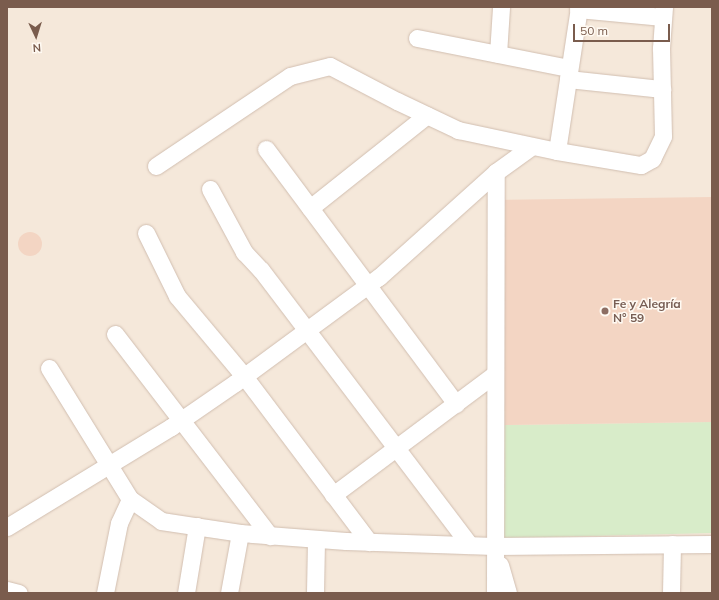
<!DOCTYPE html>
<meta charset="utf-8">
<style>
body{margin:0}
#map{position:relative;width:719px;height:600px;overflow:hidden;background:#fdf6ec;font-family:Mulish,sans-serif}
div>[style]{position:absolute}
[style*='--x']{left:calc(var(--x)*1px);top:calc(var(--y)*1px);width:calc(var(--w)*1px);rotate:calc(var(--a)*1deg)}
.residential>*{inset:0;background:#f5e8da}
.green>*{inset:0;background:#d8ecc9}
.building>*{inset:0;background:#f3d5c3}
.round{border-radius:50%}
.roads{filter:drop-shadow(0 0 1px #d1beb0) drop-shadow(0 0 1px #d1beb0)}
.minor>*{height:17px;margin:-8.5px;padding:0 8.5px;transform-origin:8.5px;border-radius:8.5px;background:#fff}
.dots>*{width:11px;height:11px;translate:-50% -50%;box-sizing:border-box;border:2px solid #fffaf3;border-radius:50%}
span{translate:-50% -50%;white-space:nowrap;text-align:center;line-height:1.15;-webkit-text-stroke:3px #fffaf3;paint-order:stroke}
.education-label{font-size:12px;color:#785e54;font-weight:700}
.left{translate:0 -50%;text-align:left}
.frame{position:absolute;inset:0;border:8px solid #7a5c4d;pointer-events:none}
.north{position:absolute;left:16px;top:16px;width:40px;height:40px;-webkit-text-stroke:3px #fffaf3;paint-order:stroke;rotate:176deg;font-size:11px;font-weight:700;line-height:16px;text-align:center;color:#7a5c4d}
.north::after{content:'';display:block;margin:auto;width:14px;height:18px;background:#7a5c4d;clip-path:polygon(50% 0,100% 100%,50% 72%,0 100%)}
.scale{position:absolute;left:573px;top:24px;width:97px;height:18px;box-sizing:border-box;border:2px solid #7a5c4d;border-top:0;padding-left:5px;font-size:12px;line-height:14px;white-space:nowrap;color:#7a5c4d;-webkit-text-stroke:3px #fffaf3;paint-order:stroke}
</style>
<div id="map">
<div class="residential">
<div style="clip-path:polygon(7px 7px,712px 7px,712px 593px,7px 593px)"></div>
</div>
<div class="green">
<div style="clip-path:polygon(712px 422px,712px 533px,504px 538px,502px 425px)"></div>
</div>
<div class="building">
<div style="clip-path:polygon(712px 197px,712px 422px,502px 425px,496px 200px)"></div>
<div class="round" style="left:18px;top:232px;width:24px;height:24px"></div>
</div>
<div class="roads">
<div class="minor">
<div style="--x:578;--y:9;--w:85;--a:5.4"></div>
<div style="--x:417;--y:38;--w:155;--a:11.2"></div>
<div style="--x:498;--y:54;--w:47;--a:-86.3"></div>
<div style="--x:568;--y:79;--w:95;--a:6.1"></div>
<div style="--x:266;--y:149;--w:318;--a:53.3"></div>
<div style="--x:557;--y:151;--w:146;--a:-81.3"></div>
<div style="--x:156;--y:166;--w:161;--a:-33.9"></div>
<div style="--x:290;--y:76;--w:41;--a:-14"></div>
<div style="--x:330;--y:66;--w:76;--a:27.6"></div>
<div style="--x:397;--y:101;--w:68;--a:25.4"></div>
<div style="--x:458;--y:130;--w:101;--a:12"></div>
<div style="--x:557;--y:151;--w:85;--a:9.5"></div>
<div style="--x:641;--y:165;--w:13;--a:-29"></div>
<div style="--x:652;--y:159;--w:25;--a:-64"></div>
<div style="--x:663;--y:136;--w:88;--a:-91.3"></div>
<div style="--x:661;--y:48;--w:41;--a:-85.8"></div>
<div style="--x:210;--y:189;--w:72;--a:61.6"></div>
<div style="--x:244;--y:252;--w:25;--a:47"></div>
<div style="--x:261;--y:270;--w:345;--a:52.8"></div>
<div style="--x:310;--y:208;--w:149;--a:-38.5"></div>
<div style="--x:146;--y:233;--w:70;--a:63.8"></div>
<div style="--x:177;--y:296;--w:104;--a:50.1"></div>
<div style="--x:244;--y:376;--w:208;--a:53"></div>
<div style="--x:115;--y:334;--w:255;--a:52.5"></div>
<div style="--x:49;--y:368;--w:154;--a:58.3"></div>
<div style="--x:130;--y:499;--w:38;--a:35"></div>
<div style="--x:161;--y:521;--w:80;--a:8.6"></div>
<div style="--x:240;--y:533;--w:106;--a:4.3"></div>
<div style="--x:346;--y:541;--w:148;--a:1.9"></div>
<div style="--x:494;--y:546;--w:218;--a:-0.5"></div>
<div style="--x:333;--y:495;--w:202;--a:-36.8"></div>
<div style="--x:7;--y:527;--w:192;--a:-31.4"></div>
<div style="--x:171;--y:427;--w:78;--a:-34.5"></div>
<div style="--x:235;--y:383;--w:179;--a:-36.4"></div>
<div style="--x:379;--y:277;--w:157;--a:-41.9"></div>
<div style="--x:496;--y:172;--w:44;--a:-35.8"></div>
<div style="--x:500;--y:565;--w:29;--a:74"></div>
<div style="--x:7;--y:590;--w:12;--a:14"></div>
<div style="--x:105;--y:593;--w:71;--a:-78.7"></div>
<div style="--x:119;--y:523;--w:26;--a:-65"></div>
<div style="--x:186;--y:593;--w:68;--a:-80.7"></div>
<div style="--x:229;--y:593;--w:61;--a:-79.6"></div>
<div style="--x:315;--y:593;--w:54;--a:-88.9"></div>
<div style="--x:495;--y:593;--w:421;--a:-89.9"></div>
<div style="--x:671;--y:593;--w:49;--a:-88.8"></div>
</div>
</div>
<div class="dots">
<div style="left:605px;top:311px;background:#8d6e63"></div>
</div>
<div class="education-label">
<span class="left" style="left:613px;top:311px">Fe y Alegría<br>N° 59</span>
</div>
<div class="frame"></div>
<div class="north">N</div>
<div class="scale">50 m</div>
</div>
